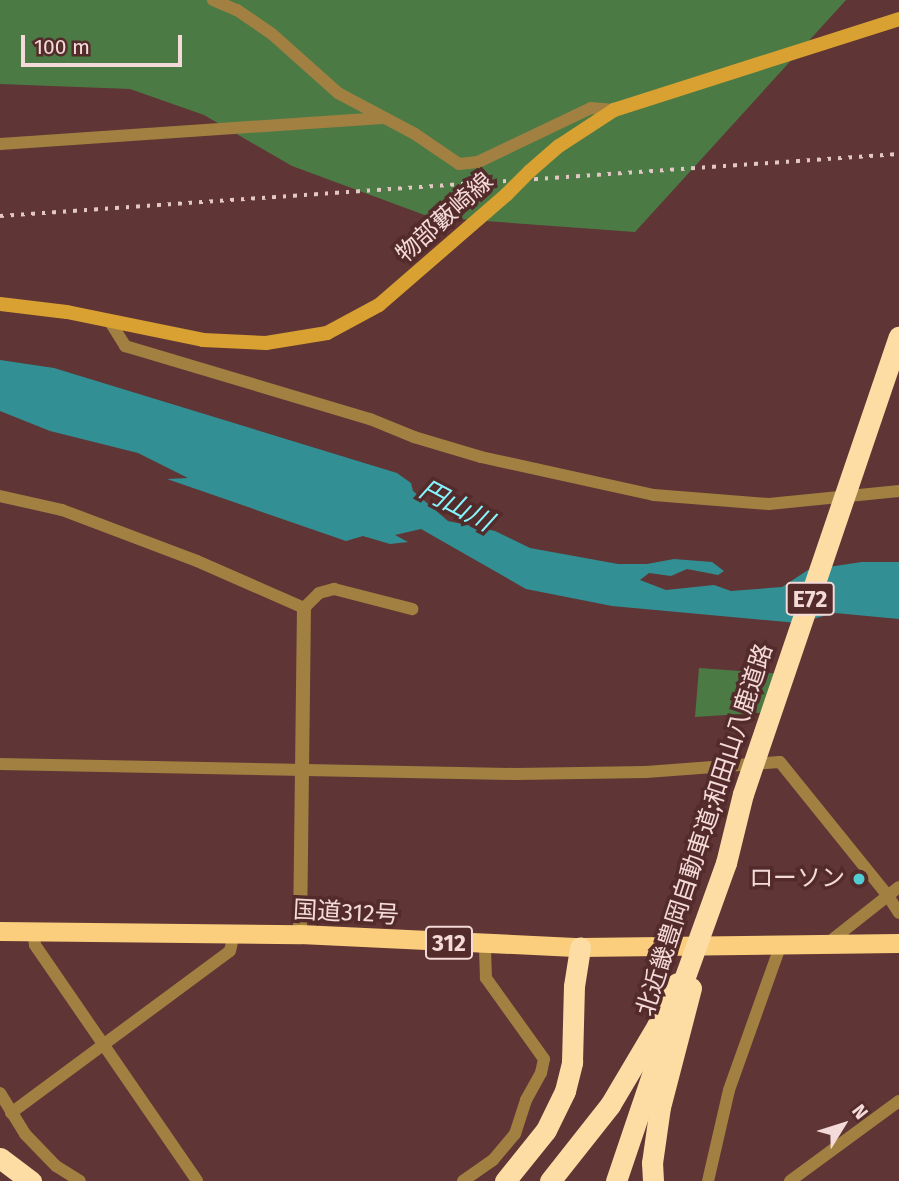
<!DOCTYPE html>
<meta charset="utf-8">
<style>
body{margin:0}
#map{position:relative;width:899px;height:1181px;overflow:hidden;background:#5f3635;font-family:"Fira Sans","Noto Sans JP",sans-serif}
div>[style]{position:absolute}
[style*='--x']{left:calc(var(--x)*1px);top:calc(var(--y)*1px);width:calc(var(--w)*1px);rotate:calc(var(--a)*1deg)}
.green>*{inset:0;background:#4c7a45}
.water>*{inset:0;background:#328f94}
.minor>*{height:12px;margin:-6px;padding:0 6px;transform-origin:6px;border-radius:6px;background:#a28042}
.tertiary>*{height:14px;margin:-7px;padding:0 7px;transform-origin:7px;border-radius:7px;background:#a28042}
.secondary>*{height:14px;margin:-7px;padding:0 7px;transform-origin:7px;border-radius:7px;background:#d8a131}
.trunk>*{height:19px;margin:-9.5px;padding:0 9.5px;transform-origin:9.5px;border-radius:9.5px;background:#face7c}
.motorway>*{height:21px;margin:-10.5px;padding:0 10.5px;transform-origin:10.5px;border-radius:10.5px;background:#fedda5}
.rail>*{height:3.5px;margin-top:-1.75px;transform-origin:0;background:repeating-linear-gradient(90deg,#e3c7c5 0 3.5px,transparent 0 10.5px)}
.secondary-bridge>*{height:14px;margin:-7px;padding:0 7px;transform-origin:7px;border-radius:7px;background:#d8a131}
.motorway-bridge>*{height:21px;margin:-10.5px;padding:0 10.5px;transform-origin:10.5px;border-radius:10.5px;background:#fedda5}
.dots>*{width:19px;height:19px;translate:-50% -50%;box-sizing:border-box;border:4px solid #532b2b;border-radius:50%}
span{translate:-50% -50%;white-space:nowrap;text-align:center;line-height:1.15;-webkit-text-stroke:7px #532b2b;paint-order:stroke}
.shield-label span{padding:2px 5px;background:#532b2b;border:2px solid;border-radius:5px;-webkit-text-stroke-width:0}
.shield-label{font-size:23px;color:#f4dad8;font-weight:700}
.street-label{font-size:24px;color:#f4dad8}
.poi-label{font-size:24px;color:#f4dad8}
.right{translate:-100% -50%;text-align:right}
.water-label{font-size:26px;color:#86f6fd;font-style:italic}
.north{position:absolute;left:808px;top:1090px;width:70px;height:70px;-webkit-text-stroke:5px #532b2b;paint-order:stroke;rotate:52deg;font-size:19px;font-weight:700;line-height:28px;text-align:center;color:#f4dad8}
.north::after{content:'';display:block;margin:auto;width:24px;height:32px;background:#f4dad8;clip-path:polygon(50% 0,100% 100%,50% 72%,0 100%)}
.scale{position:absolute;left:21px;top:35px;width:161px;height:32px;box-sizing:border-box;border:4px solid #f4dad8;border-top:0;padding-left:9px;font-size:21px;line-height:24px;white-space:nowrap;color:#f4dad8;-webkit-text-stroke:5px #532b2b;paint-order:stroke}
</style>
<div id="map">
<div class="green">
<div style="clip-path:polygon(0 0,846px 0,635px 232px,430px 217px,292px 166px,204px 115px,130px 89px,0 84px)"></div>
<div style="clip-path:polygon(699px 668px,782px 674px,771px 712px,695px 717px)"></div>
</div>
<div class="water">
<div style="clip-path:polygon(0 360px,54px 368px,397px 473px,411px 483px,413px 491px,448px 521px,495px 531px,530px 548px,618px 564px,647px 564px,674px 559px,712px 562px,724px 571px,718px 575px,687px 569px,671px 576px,649px 573px,640px 580px,666px 590px,714px 585px,731px 591px,782px 587px,808px 570px,862px 562px,899px 562px,899px 619px,835px 613px,798px 623px,612px 606px,526px 589px,421px 529px,395px 535px,408px 542px,390px 544px,363px 536px,346px 541px,167px 479px,188px 478px,138px 453px,50px 431px,0 411px)"></div>
</div>
<div class="minor">
<div style="--x:213;--y:0;--w:26;--a:23"></div>
<div style="--x:237;--y:10;--w:42;--a:34.4"></div>
<div style="--x:272;--y:34;--w:89;--a:41.8"></div>
<div style="--x:338;--y:93;--w:87;--a:28"></div>
<div style="--x:415;--y:134;--w:53;--a:34.3"></div>
<div style="--x:459;--y:164;--w:19;--a:-6"></div>
<div style="--x:478;--y:162;--w:125;--a:-25.5"></div>
<div style="--x:591;--y:108;--w:23;--a:5"></div>
<div style="--x:0;--y:144;--w:383;--a:-3.9"></div>
<div style="--x:109;--y:320;--w:31;--a:58"></div>
<div style="--x:125;--y:346;--w:256;--a:16.6"></div>
<div style="--x:370;--y:419;--w:48;--a:22.2"></div>
<div style="--x:414;--y:437;--w:70;--a:16.6"></div>
<div style="--x:481;--y:457;--w:177;--a:12.4"></div>
<div style="--x:654;--y:495;--w:115;--a:4.5"></div>
<div style="--x:769;--y:504;--w:131;--a:-5.7"></div>
<div style="--x:0;--y:496;--w:64;--a:12.7"></div>
<div style="--x:62;--y:510;--w:144;--a:20.7"></div>
<div style="--x:197;--y:561;--w:117;--a:23.7"></div>
<div style="--x:304;--y:608;--w:21;--a:-45"></div>
<div style="--x:319;--y:593;--w:16;--a:-15"></div>
<div style="--x:334;--y:589;--w:81;--a:14.4"></div>
<div style="--x:0;--y:764;--w:515;--a:1.11"></div>
<div style="--x:515;--y:774;--w:131;--a:-0.9"></div>
<div style="--x:646;--y:772;--w:134;--a:-4.3"></div>
<div style="--x:780;--y:762;--w:172;--a:51.1"></div>
<div style="--x:888;--y:896;--w:20;--a:57"></div>
<div style="--x:33;--y:932;--w:13;--a:81"></div>
<div style="--x:35;--y:945;--w:286;--a:55.5"></div>
<div style="--x:828;--y:943;--w:90;--a:-38.3"></div>
<div style="--x:0;--y:1093;--w:48;--a:58.6"></div>
<div style="--x:25;--y:1134;--w:45;--a:45.9"></div>
<div style="--x:56;--y:1166;--w:28;--a:32"></div>
<div style="--x:11;--y:1113;--w:272;--a:-36.5"></div>
<div style="--x:230;--y:951;--w:17;--a:-77"></div>
<div style="--x:463;--y:1181;--w:37;--a:-35"></div>
<div style="--x:493;--y:1160;--w:34;--a:-50"></div>
<div style="--x:515;--y:1134;--w:36;--a:-72"></div>
<div style="--x:526;--y:1100;--w:31;--a:-61"></div>
<div style="--x:541;--y:1073;--w:14;--a:-78"></div>
<div style="--x:544;--y:1059;--w:100;--a:-125.6"></div>
<div style="--x:486;--y:978;--w:33;--a:-92"></div>
<div style="--x:708;--y:1181;--w:93;--a:-77"></div>
<div style="--x:729;--y:1090;--w:155;--a:-70.4"></div>
<div style="--x:790;--y:1181;--w:135;--a:-36.3"></div>
</div>
<div class="tertiary">
<div style="--x:300;--y:934;--w:326;--a:-89.3"></div>
</div>
<div class="secondary">
<div style="--x:530;--y:171;--w:38;--a:-41"></div>
<div style="--x:559;--y:146;--w:66;--a:-33.2"></div>
<div style="--x:614;--y:110;--w:299;--a:-17.7"></div>
<div style="--x:0;--y:304;--w:67;--a:6.8"></div>
<div style="--x:67;--y:312;--w:139;--a:11.6"></div>
<div style="--x:203;--y:340;--w:63;--a:2.7"></div>
<div style="--x:266;--y:343;--w:62;--a:-9.3"></div>
<div style="--x:327;--y:333;--w:59;--a:-28.3"></div>
<div style="--x:379;--y:305;--w:169;--a:-40.9"></div>
</div>
<div class="trunk">
<div style="--x:0;--y:931;--w:300;--a:0.6"></div>
<div style="--x:300;--y:934;--w:280;--a:2.7"></div>
<div style="--x:580;--y:947;--w:319;--a:-0.7"></div>
</div>
<div class="motorway">
<div style="--x:0;--y:1158;--w:39;--a:37"></div>
<div style="--x:505;--y:1181;--w:65;--a:-51.2"></div>
<div style="--x:546;--y:1130;--w:43;--a:-64"></div>
<div style="--x:565;--y:1091;--w:30;--a:-76"></div>
<div style="--x:572;--y:1062;--w:76;--a:-88.5"></div>
<div style="--x:574;--y:986;--w:39;--a:-81"></div>
<div style="--x:550;--y:1181;--w:97;--a:-51.7"></div>
<div style="--x:610;--y:1105;--w:92;--a:-59.3"></div>
<div style="--x:657;--y:1026;--w:47;--a:-65.1"></div>
<div style="--x:616;--y:1181;--w:166;--a:-71.3"></div>
<div style="--x:653;--y:1181;--w:18;--a:-93"></div>
<div style="--x:652;--y:1163;--w:57;--a:-81.9"></div>
<div style="--x:660;--y:1107;--w:123;--a:-75.4"></div>
</div>
<div class="rail">
<div style="--x:0;--y:216;--w:901;--a:-3.95"></div>
</div>
<div class="secondary-bridge">
<div style="--x:507;--y:194;--w:33;--a:-45"></div>
</div>
<div class="motorway-bridge">
<div style="--x:682;--y:985;--w:130;--a:-70.2"></div>
<div style="--x:726;--y:863;--w:71;--a:-76.2"></div>
<div style="--x:743;--y:794;--w:483;--a:-71.2"></div>
</div>
<div class="dots">
<div style="left:859px;top:879px;background:#51ccd3"></div>
</div>
<div class="shield-label">
<span style="left:810px;top:599px">E72</span>
<span style="left:449px;top:943px">312</span>
</div>
<div class="street-label">
<span style="left:445px;top:218px;rotate:-42deg">物部藪崎線</span>
<span style="left:705px;top:830px;rotate:-72deg">北近畿豊岡自動車道;和田山八鹿道路</span>
<span style="left:346px;top:913px;rotate:3deg">国道312号</span>
</div>
<div class="poi-label">
<span class="right" style="left:845px;top:879px">ローソン</span>
</div>
<div class="water-label">
<span style="left:456px;top:506px;rotate:28deg">円山川</span>
</div>
<div class="north">N</div>
<div class="scale">100 m</div>
</div>
